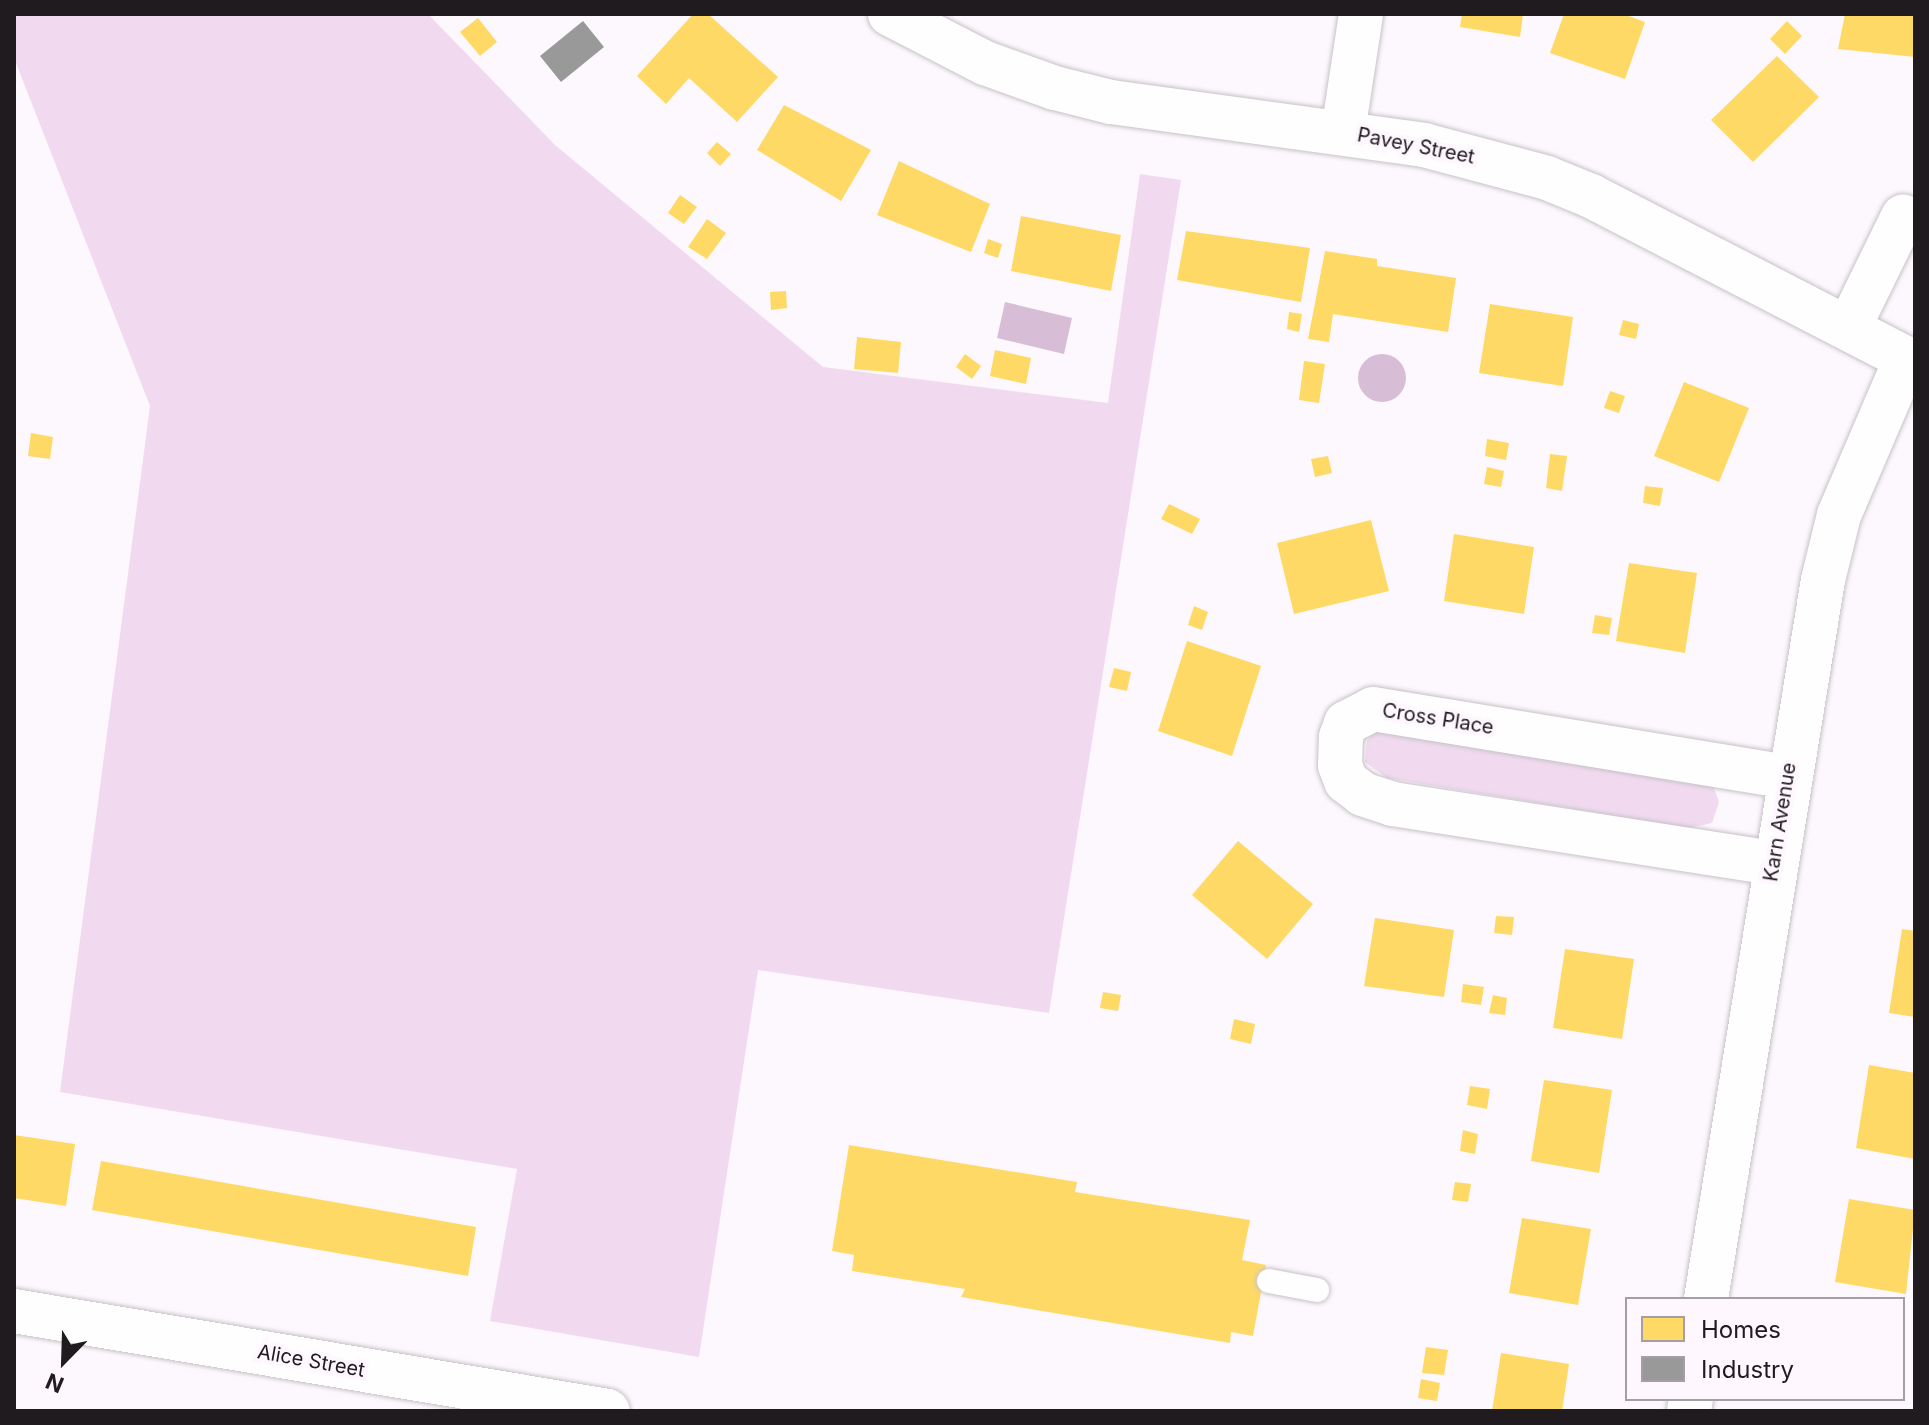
<!DOCTYPE html>
<style>
body{margin:0}
#map{position:relative;width:1929px;height:1425px;overflow:hidden;background:#fdf8fd;font-family:Inter,sans-serif}
div>[style]{position:absolute}
[style*='--x']{left:calc(var(--x)*1px);top:calc(var(--y)*1px);width:calc(var(--w)*1px);rotate:calc(var(--a)*1deg)}
.green>*{inset:0;background:#f1daf0}
.water>*{inset:0;background:#d8bdd7}
.round{border-radius:50%}
.homes>*{inset:0;background:#ffd966}
.industry>*{inset:0;background:#999}
.roads{filter:drop-shadow(0 0 2px #c6c2c6) drop-shadow(0 0 2px #c6c2c6)}
.service>*{height:24px;margin:-12px;padding:0 12px;transform-origin:12px;border-radius:12px;background:#fffeff}
.minor>*{height:44px;margin:-22px;padding:0 22px;transform-origin:22px;border-radius:22px;background:#fffeff}
.tertiary>*{height:44px;margin:-22px;padding:0 22px;transform-origin:22px;border-radius:22px;background:#fffeff}
span{translate:-50% -50%;white-space:nowrap;text-align:center;line-height:1.15;-webkit-text-stroke:8px #fef7fe;paint-order:stroke}
.street-label{font-size:20px;color:#1f1b1f}
.frame{position:absolute;inset:0;border:16px solid #1f1b1f;pointer-events:none}
.legend{position:absolute;left:1625px;top:1297px;width:280px;height:104px;box-sizing:border-box;background:#fef7fe;border:2px solid #a59fa5;margin:0;padding:10px 14px;list-style:none;font-size:24px;color:#1f1b1f}
.legend li{display:flex;align-items:center;gap:16px;height:40px}
.legend b{width:40px;border:2px solid #a59fa5}
.north{position:absolute;left:24px;top:1321px;width:80px;height:80px;-webkit-text-stroke:6px #fef7fe;paint-order:stroke;rotate:203deg;font-size:22px;font-weight:700;line-height:32px;text-align:center;color:#1f1b1f}
.north::after{content:'';display:block;margin:auto;width:28px;height:36px;background:#1f1b1f;clip-path:polygon(50% 0,100% 100%,50% 72%,0 100%)}
</style>
<div id="map">
<div class="green">
<div style="clip-path:polygon(14px 14px,428px 14px,555px 145px,823px 367px,1108px 403px,1140px 174px,1181px 180px,1049px 1013px,758px 970px,699px 1357px,490px 1321px,517px 1169px,60px 1092px,150px 406px,14px 58px)"></div>
<div style="clip-path:polygon(1376px 730px,1712px 783px,1719px 802px,1712px 823px,1689px 828px,1387px 778px,1365px 762px,1367px 741px)"></div>
</div>
<div class="water">
<div style="clip-path:polygon(1005px 302px,1072px 318px,1064px 354px,997px 338px)"></div>
<div class="round" style="left:1358px;top:354px;width:48px;height:48px"></div>
</div>
<div class="homes">
<div style="clip-path:polygon(693px 14px,708px 14px,778px 77px,737px 122px,689px 78px,666px 104px,637px 76px)"></div>
<div style="clip-path:polygon(1462px 14px,1523px 14px,1520px 37px,1460px 27px)"></div>
<div style="clip-path:polygon(1564px 14px,1623px 14px,1645px 22px,1625px 79px,1550px 53px)"></div>
<div style="clip-path:polygon(1845px 14px,1915px 14px,1915px 57px,1838px 49px)"></div>
<div style="clip-path:polygon(478px 18px,497px 42px,480px 56px,460px 32px)"></div>
<div style="clip-path:polygon(1787px 21px,1802px 36px,1785px 54px,1770px 39px)"></div>
<div style="clip-path:polygon(1777px 56px,1819px 97px,1753px 162px,1711px 120px)"></div>
<div style="clip-path:polygon(784px 105px,871px 150px,841px 201px,757px 150px)"></div>
<div style="clip-path:polygon(717px 142px,731px 154px,720px 166px,707px 153px)"></div>
<div style="clip-path:polygon(899px 161px,990px 204px,971px 252px,877px 215px)"></div>
<div style="clip-path:polygon(680px 195px,697px 207px,684px 224px,668px 213px)"></div>
<div style="clip-path:polygon(1021px 216px,1121px 235px,1111px 291px,1011px 271px)"></div>
<div style="clip-path:polygon(707px 219px,726px 233px,707px 259px,688px 247px)"></div>
<div style="clip-path:polygon(1186px 231px,1310px 248px,1301px 302px,1177px 280px)"></div>
<div style="clip-path:polygon(988px 239px,1002px 244px,998px 258px,984px 253px)"></div>
<div style="clip-path:polygon(1325px 251px,1377px 259px,1377px 266px,1456px 278px,1448px 332px,1333px 314px,1329px 342px,1308px 339px)"></div>
<div style="clip-path:polygon(786px 291px,787px 308px,771px 310px,770px 292px)"></div>
<div style="clip-path:polygon(1490px 304px,1573px 317px,1563px 386px,1479px 373px)"></div>
<div style="clip-path:polygon(1289px 312px,1302px 314px,1299px 332px,1287px 329px)"></div>
<div style="clip-path:polygon(1623px 320px,1639px 324px,1636px 339px,1619px 335px)"></div>
<div style="clip-path:polygon(857px 337px,901px 342px,898px 373px,854px 369px)"></div>
<div style="clip-path:polygon(995px 350px,1031px 358px,1026px 384px,990px 376px)"></div>
<div style="clip-path:polygon(965px 354px,981px 366px,972px 379px,956px 367px)"></div>
<div style="clip-path:polygon(1304px 361px,1325px 364px,1319px 403px,1299px 400px)"></div>
<div style="clip-path:polygon(1684px 382px,1749px 408px,1719px 482px,1654px 456px)"></div>
<div style="clip-path:polygon(1610px 391px,1625px 396px,1619px 413px,1604px 408px)"></div>
<div style="clip-path:polygon(31px 433px,53px 437px,50px 459px,28px 456px)"></div>
<div style="clip-path:polygon(1487px 439px,1509px 443px,1506px 460px,1485px 456px)"></div>
<div style="clip-path:polygon(1550px 454px,1567px 456px,1562px 491px,1546px 488px)"></div>
<div style="clip-path:polygon(1328px 456px,1332px 473px,1315px 477px,1311px 459px)"></div>
<div style="clip-path:polygon(1487px 467px,1504px 471px,1501px 487px,1484px 484px)"></div>
<div style="clip-path:polygon(1645px 486px,1663px 488px,1660px 506px,1643px 503px)"></div>
<div style="clip-path:polygon(1169px 504px,1200px 519px,1192px 534px,1161px 519px)"></div>
<div style="clip-path:polygon(1371px 520px,1389px 591px,1294px 614px,1277px 543px)"></div>
<div style="clip-path:polygon(1454px 534px,1534px 547px,1524px 614px,1444px 601px)"></div>
<div style="clip-path:polygon(1629px 563px,1697px 573px,1685px 653px,1616px 641px)"></div>
<div style="clip-path:polygon(1194px 606px,1208px 612px,1202px 630px,1188px 625px)"></div>
<div style="clip-path:polygon(1595px 615px,1612px 618px,1609px 635px,1592px 633px)"></div>
<div style="clip-path:polygon(1187px 641px,1261px 666px,1232px 756px,1158px 731px)"></div>
<div style="clip-path:polygon(1114px 668px,1131px 672px,1127px 691px,1109px 687px)"></div>
<div style="clip-path:polygon(1238px 841px,1313px 904px,1267px 959px,1192px 895px)"></div>
<div style="clip-path:polygon(1496px 916px,1514px 917px,1512px 935px,1494px 933px)"></div>
<div style="clip-path:polygon(1375px 918px,1454px 930px,1444px 997px,1364px 986px)"></div>
<div style="clip-path:polygon(1902px 929px,1915px 931px,1915px 1017px,1889px 1013px)"></div>
<div style="clip-path:polygon(1565px 949px,1634px 959px,1622px 1039px,1553px 1028px)"></div>
<div style="clip-path:polygon(1463px 984px,1484px 987px,1481px 1005px,1461px 1002px)"></div>
<div style="clip-path:polygon(1103px 992px,1121px 995px,1118px 1011px,1100px 1008px)"></div>
<div style="clip-path:polygon(1493px 995px,1507px 998px,1505px 1015px,1489px 1013px)"></div>
<div style="clip-path:polygon(1234px 1019px,1255px 1024px,1251px 1044px,1230px 1039px)"></div>
<div style="clip-path:polygon(1869px 1065px,1915px 1073px,1915px 1159px,1856px 1148px)"></div>
<div style="clip-path:polygon(1544px 1080px,1612px 1090px,1599px 1173px,1531px 1161px)"></div>
<div style="clip-path:polygon(1470px 1086px,1490px 1089px,1487px 1109px,1467px 1105px)"></div>
<div style="clip-path:polygon(1463px 1130px,1478px 1134px,1475px 1154px,1460px 1151px)"></div>
<div style="clip-path:polygon(14px 1135px,75px 1144px,66px 1206px,14px 1198px)"></div>
<div style="clip-path:polygon(849px 1145px,1077px 1182px,1075px 1192px,1250px 1220px,1242px 1260px,1266px 1265px,1253px 1336px,1231px 1332px,1230px 1343px,961px 1297px,965px 1289px,852px 1271px,854px 1255px,832px 1251px)"></div>
<div style="clip-path:polygon(101px 1161px,476px 1227px,468px 1276px,92px 1210px)"></div>
<div style="clip-path:polygon(1455px 1182px,1471px 1184px,1468px 1202px,1452px 1200px)"></div>
<div style="clip-path:polygon(1849px 1199px,1915px 1210px,1906px 1294px,1835px 1282px)"></div>
<div style="clip-path:polygon(1522px 1218px,1591px 1229px,1578px 1305px,1509px 1293px)"></div>
<div style="clip-path:polygon(1426px 1347px,1448px 1350px,1444px 1375px,1422px 1373px)"></div>
<div style="clip-path:polygon(1501px 1353px,1569px 1364px,1562px 1411px,1492px 1411px)"></div>
<div style="clip-path:polygon(1421px 1379px,1440px 1383px,1437px 1401px,1418px 1398px)"></div>
</div>
<div class="industry">
<div style="clip-path:polygon(583px 21px,604px 47px,561px 82px,540px 56px)"></div>
</div>
<div class="roads">
<div class="service">
<div style="--x:1269;--y:1281;--w:49;--a:10.6"></div>
</div>
<div class="minor">
<div style="--x:890;--y:14;--w:107;--a:27.3"></div>
<div style="--x:985;--y:63;--w:74;--a:19.7"></div>
<div style="--x:1055;--y:88;--w:58;--a:14"></div>
<div style="--x:1111;--y:102;--w:316;--a:7.8"></div>
<div style="--x:1424;--y:145;--w:127;--a:15"></div>
<div style="--x:1547;--y:178;--w:48;--a:22.2"></div>
<div style="--x:1591;--y:196;--w:365;--a:27.3"></div>
<div style="--x:1343;--y:132;--w:119;--a:-81.3"></div>
<div style="--x:1849;--y:327;--w:123;--a:-63.9"></div>
<div style="--x:1773;--y:863;--w:385;--a:-171.2"></div>
<div style="--x:1393;--y:804;--w:32;--a:-162"></div>
<div style="--x:1363;--y:794;--w:21;--a:-143"></div>
<div style="--x:1346;--y:781;--w:17;--a:-111"></div>
<div style="--x:1340;--y:765;--w:28;--a:-88"></div>
<div style="--x:1341;--y:737;--w:15;--a:-70"></div>
<div style="--x:1346;--y:723;--w:30;--a:-27"></div>
<div style="--x:1373;--y:709;--w:420;--a:9.3"></div>
<div style="--x:1706;--y:1299;--w:728;--a:-80.76"></div>
<div style="--x:1823;--y:580;--w:67;--a:-76.2"></div>
<div style="--x:1839;--y:515;--w:170;--a:-66.8"></div>
<div style="--x:1689;--y:1411;--w:12;--a:-81"></div>
</div>
<div class="tertiary">
<div style="--x:14;--y:1311;--w:602;--a:9.56"></div>
</div>
</div>
<div class="street-label">
<span style="left:1416px;top:146px;rotate:11deg">Pavey Street</span>
<span style="left:1438px;top:719px;rotate:9deg">Cross Place</span>
<span style="left:1780px;top:822px;rotate:-81deg">Karn Avenue</span>
<span style="left:311px;top:1361px;rotate:10deg">Alice Street</span>
</div>
<div class="frame"></div>
<ul class="legend">
<li><b style="height:22px;background:#ffd966"></b>Homes</li>
<li><b style="height:22px;background:#999"></b>Industry</li>
</ul>
<div class="north">N</div>
</div>
